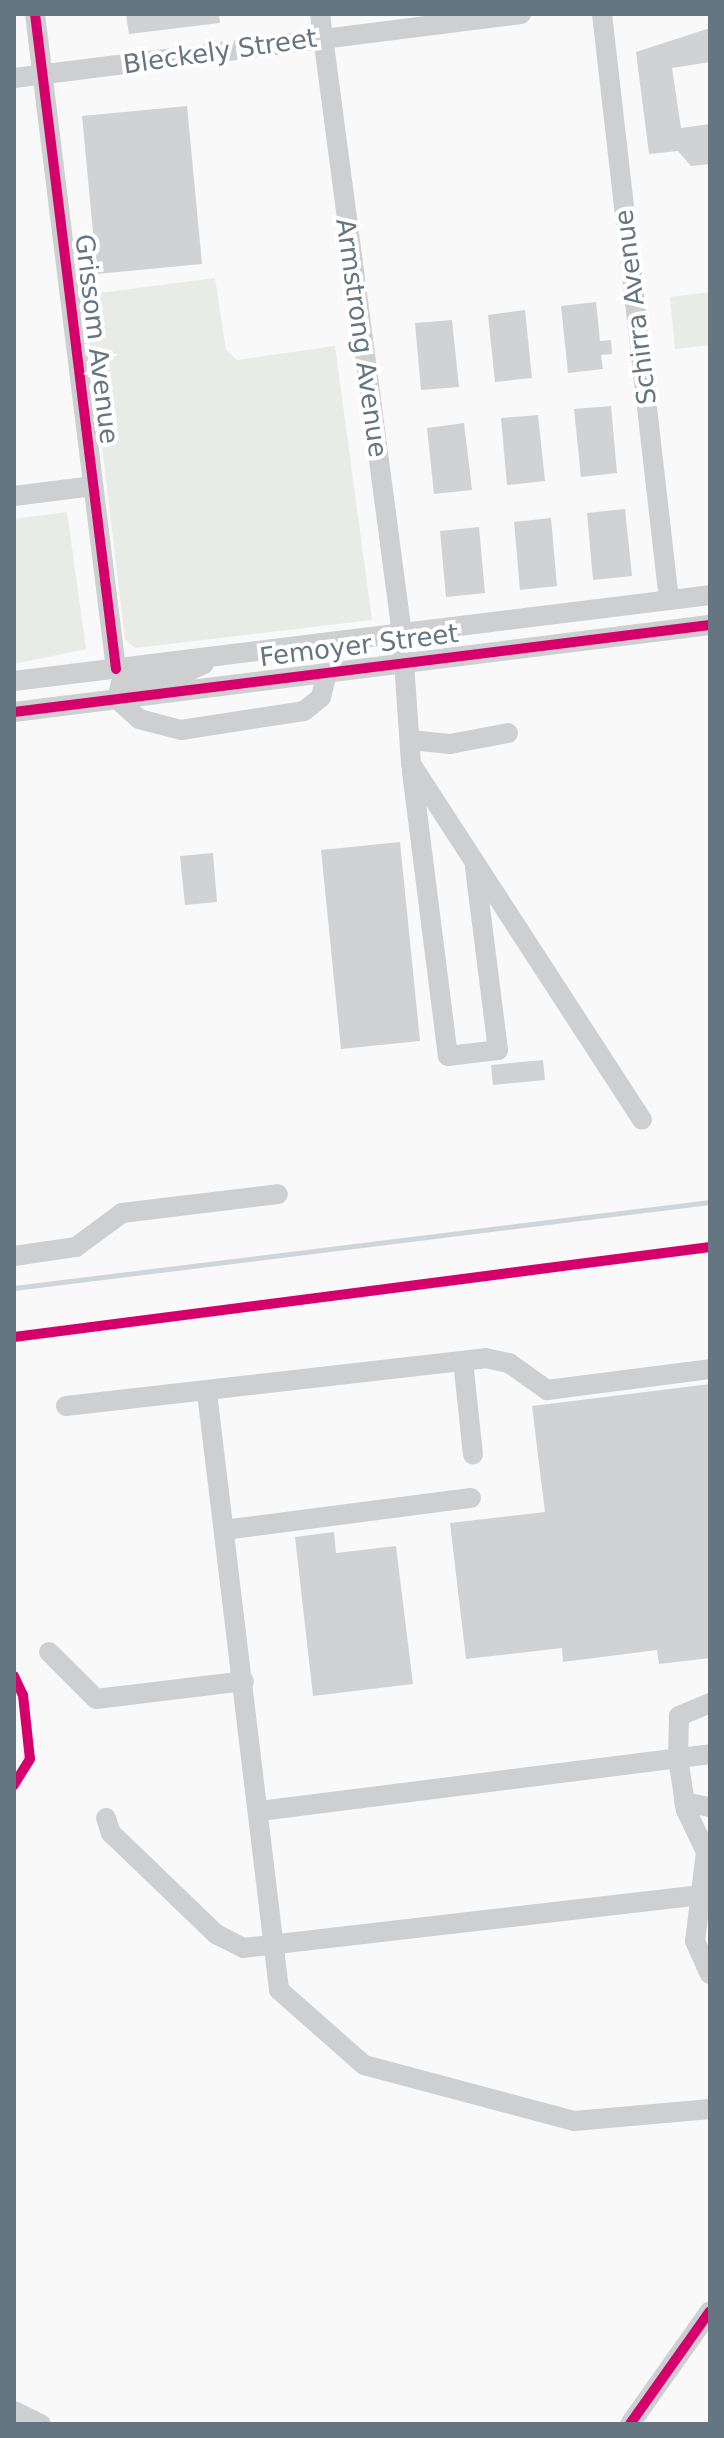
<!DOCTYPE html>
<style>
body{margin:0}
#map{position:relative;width:724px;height:2438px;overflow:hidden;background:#f9f9f9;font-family:"DejaVu Sans",sans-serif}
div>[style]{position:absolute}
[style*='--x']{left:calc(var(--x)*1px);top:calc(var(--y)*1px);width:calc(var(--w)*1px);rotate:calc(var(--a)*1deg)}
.green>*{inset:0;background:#e8ebe6}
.stream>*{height:5px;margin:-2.5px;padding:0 2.5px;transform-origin:2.5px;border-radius:2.5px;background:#ced6d9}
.building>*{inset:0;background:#d0d2d3}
.minor>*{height:20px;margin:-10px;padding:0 10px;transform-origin:10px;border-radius:10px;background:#cecfd0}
.cycleway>*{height:10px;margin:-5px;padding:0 5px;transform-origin:5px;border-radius:5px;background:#d6006c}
span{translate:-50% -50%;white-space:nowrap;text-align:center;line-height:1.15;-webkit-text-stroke:8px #fff;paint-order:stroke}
.street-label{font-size:26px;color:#657683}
.frame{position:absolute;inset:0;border:16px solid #657683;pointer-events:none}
</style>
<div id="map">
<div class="green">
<div style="clip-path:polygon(215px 278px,226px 350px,237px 360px,335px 346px,372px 620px,135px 648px,125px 639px,84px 295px)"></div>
<div style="clip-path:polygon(710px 292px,710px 345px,675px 349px,670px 297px)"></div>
<div style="clip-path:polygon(67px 512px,86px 649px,14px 664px,14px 519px)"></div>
</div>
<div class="stream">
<div style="--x:14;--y:1288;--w:701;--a:-7.04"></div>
</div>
<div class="building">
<div style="clip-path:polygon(126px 14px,219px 14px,220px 23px,129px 34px)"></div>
<div style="clip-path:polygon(710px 28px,710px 62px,672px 68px,681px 128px,710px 124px,710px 164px,691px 166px,678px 151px,649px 154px,636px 52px)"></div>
<div style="clip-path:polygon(187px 106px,202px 264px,97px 274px,82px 116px)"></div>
<div style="clip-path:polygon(596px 302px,600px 341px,611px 340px,612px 354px,601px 355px,603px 369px,568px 373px,561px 306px)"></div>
<div style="clip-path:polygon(525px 310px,532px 378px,495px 382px,488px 315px)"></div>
<div style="clip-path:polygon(452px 320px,459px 387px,421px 390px,415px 323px)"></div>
<div style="clip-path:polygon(611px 406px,617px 473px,581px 477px,574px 409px)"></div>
<div style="clip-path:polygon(538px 415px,545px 481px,507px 485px,501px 418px)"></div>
<div style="clip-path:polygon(464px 423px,472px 490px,434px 494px,427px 428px)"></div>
<div style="clip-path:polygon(625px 509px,632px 576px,593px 580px,587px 513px)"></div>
<div style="clip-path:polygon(551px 518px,557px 586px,520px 590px,514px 522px)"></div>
<div style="clip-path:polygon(479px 527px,485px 593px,446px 597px,440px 531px)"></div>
<div style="clip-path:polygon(400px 842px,420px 1041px,341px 1049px,321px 850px)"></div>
<div style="clip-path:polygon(213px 853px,217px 902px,185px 905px,180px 856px)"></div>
<div style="clip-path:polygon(543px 1060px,545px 1080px,493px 1085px,491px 1065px)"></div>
<div style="clip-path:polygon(710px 1384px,710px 1658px,659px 1664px,657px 1650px,563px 1662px,562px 1648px,466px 1659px,450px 1523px,545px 1512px,532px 1406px)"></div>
<div style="clip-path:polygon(334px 1532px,336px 1553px,396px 1546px,413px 1684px,313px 1696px,295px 1537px)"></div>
</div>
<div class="minor">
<div style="--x:35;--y:14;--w:660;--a:82.95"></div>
<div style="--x:320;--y:14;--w:625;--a:82.47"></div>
<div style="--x:402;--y:634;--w:130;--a:86"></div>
<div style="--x:411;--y:764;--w:424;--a:57"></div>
<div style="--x:602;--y:14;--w:590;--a:83.48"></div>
<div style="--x:14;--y:78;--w:511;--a:-7.19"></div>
<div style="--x:14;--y:496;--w:80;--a:-7.2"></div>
<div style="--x:204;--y:664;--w:30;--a:156"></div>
<div style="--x:177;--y:676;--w:56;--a:172.9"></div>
<div style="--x:121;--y:683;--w:16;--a:104"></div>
<div style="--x:117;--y:699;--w:30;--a:42"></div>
<div style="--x:139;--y:719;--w:43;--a:14.7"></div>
<div style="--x:181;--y:730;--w:124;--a:-8.8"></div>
<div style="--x:304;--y:711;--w:22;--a:-39"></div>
<div style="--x:321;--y:697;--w:25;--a:-76"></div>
<div style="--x:14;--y:681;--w:701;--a:-7.04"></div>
<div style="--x:14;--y:712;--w:701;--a:-7.13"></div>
<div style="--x:410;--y:740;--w:40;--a:5.7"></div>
<div style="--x:450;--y:744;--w:59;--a:-10.7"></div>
<div style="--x:412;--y:772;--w:286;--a:82.8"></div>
<div style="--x:448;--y:1056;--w:50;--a:-6.8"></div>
<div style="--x:498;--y:1050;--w:184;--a:-97.2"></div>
<div style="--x:14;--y:1256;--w:63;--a:-8.3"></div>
<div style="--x:76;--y:1247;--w:57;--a:-36.5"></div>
<div style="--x:122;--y:1213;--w:157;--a:-6.9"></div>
<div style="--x:463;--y:1361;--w:94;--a:83.9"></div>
<div style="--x:207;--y:1393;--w:601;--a:83.12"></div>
<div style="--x:279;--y:1990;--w:113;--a:41.4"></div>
<div style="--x:364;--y:2065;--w:217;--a:14.9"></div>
<div style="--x:574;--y:2121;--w:137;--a:-5"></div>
<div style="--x:66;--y:1406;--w:422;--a:-6.5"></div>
<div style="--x:485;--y:1358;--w:25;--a:12"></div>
<div style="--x:509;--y:1363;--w:47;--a:35.4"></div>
<div style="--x:547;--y:1390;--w:164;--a:-7.3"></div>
<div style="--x:224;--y:1530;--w:249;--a:-7.4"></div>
<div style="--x:49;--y:1652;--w:66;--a:45"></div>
<div style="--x:96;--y:1699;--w:149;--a:-6.9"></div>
<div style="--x:710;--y:1703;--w:34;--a:157"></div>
<div style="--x:679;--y:1716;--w:42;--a:91.4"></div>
<div style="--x:678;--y:1758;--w:53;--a:81.3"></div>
<div style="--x:686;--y:1810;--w:47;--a:64.5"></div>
<div style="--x:706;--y:1852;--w:90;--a:97"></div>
<div style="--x:695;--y:1941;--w:36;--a:66"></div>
<div style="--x:684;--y:1802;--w:26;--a:11"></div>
<div style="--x:260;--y:1811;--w:454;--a:-7.2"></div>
<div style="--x:106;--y:1818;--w:16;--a:72"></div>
<div style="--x:111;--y:1833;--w:146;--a:43.9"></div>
<div style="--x:216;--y:1934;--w:30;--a:27"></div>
<div style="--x:243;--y:1948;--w:470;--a:-6.6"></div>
<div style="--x:14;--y:2411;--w:30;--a:26"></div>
<div style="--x:630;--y:2424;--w:138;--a:-54.7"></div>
</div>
<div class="cycleway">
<div style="--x:35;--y:14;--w:660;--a:82.95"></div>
<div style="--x:14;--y:712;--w:701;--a:-7.13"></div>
<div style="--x:14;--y:1337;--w:702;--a:-7.37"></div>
<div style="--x:14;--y:1676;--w:21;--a:65"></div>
<div style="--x:23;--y:1695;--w:64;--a:83.8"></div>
<div style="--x:30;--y:1759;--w:31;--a:122"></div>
<div style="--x:630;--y:2424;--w:138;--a:-54.7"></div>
</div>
<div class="street-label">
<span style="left:220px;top:52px;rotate:-8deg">Bleckely Street</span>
<span style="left:636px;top:307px;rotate:-97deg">Schirra Avenue</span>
<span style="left:361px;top:338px;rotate:82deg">Armstrong Avenue</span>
<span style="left:96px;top:339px;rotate:83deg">Grissom Avenue</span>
<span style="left:359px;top:646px;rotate:-7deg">Femoyer Street</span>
</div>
<div class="frame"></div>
</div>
